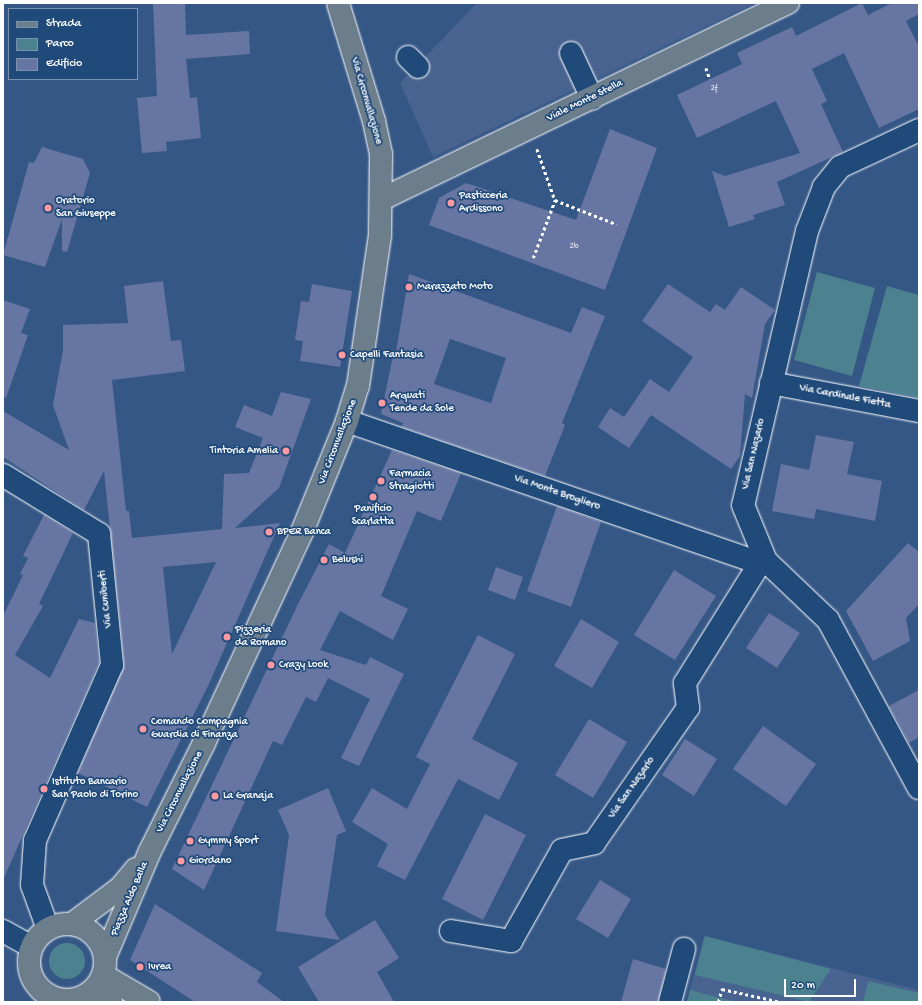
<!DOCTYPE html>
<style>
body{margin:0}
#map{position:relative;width:922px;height:1005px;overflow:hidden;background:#355786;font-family:"Gochi Hand",sans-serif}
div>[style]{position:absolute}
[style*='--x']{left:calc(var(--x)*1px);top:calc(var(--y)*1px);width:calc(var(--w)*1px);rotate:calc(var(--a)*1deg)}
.built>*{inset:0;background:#486390}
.green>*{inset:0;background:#4c818f}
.round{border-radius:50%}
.building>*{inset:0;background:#6775a2}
.path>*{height:2.5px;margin-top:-1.25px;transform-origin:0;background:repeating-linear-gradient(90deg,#fff 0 3px,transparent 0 6px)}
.roads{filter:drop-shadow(0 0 1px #fff) drop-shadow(0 0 1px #fff)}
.minor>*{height:22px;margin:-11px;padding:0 11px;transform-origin:11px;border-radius:11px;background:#1f4a7a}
.major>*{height:22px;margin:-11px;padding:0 11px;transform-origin:11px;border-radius:11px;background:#6c7d8c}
.major>.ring{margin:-11px;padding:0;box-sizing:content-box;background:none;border:22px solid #6c7d8c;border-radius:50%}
.dots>*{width:11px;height:11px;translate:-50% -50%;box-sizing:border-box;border:2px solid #1f4a7a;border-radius:50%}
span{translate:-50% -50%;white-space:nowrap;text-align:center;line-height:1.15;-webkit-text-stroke:3.5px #1f4a7a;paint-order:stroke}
.number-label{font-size:9px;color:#d9dce8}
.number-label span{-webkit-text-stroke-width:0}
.street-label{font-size:11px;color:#fff}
.poi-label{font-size:11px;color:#fff}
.left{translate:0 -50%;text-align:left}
.right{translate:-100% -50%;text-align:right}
.frame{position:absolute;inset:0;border:4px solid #fff;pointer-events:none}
.legend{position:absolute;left:8px;top:8px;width:130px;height:72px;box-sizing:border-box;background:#1f4a7a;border:1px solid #7992af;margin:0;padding:5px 7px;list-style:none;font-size:12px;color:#fff}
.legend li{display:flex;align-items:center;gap:8px;height:20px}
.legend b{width:20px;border:1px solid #7992af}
.scale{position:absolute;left:784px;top:979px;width:72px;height:18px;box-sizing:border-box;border:2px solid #fff;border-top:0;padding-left:5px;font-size:12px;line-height:14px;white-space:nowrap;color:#fff;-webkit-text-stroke:3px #1f4a7a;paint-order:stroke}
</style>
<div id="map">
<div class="built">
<div style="clip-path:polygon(477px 3px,755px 3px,433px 157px,400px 83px)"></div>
<div style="clip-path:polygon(704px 936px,919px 990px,919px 1002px,687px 1002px)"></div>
</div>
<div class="green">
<div style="clip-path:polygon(817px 272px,875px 288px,852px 376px,794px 360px)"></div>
<div style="clip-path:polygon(887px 286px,919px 295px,919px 398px,859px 386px)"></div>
<div style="clip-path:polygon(705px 936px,831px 969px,809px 1002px,695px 975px)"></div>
<div class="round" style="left:49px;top:943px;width:36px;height:36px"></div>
<div style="clip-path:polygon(868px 981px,919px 993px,919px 1002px,863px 1002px)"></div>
<div style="clip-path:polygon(690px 990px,736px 1002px,687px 1002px)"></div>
</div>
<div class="building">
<div style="clip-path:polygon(153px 3px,185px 3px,186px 35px,249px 31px,250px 54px,186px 59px,190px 98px,197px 97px,201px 138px,166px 142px,167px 151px,142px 153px,137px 98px,157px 96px)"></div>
<div style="clip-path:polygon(862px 3px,868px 15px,892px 3px,919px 3px,919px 14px,906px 21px,919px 47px,919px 109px,879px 128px,844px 53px,812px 69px,827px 101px,821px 104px,843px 152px,777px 182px,785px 205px,753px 215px,755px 219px,729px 227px,712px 171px,725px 176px,800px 153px,776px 101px,697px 138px,677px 95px,742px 64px,737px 53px,792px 27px,796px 36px)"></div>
<div style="clip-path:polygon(610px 129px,657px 148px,605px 290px,429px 225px,439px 198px,466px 183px,576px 220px)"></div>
<div style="clip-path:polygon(42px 147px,83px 159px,90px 173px,67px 252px,62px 251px,62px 219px,45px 267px,3px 255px,29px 162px,34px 163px)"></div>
<div style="clip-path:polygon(evenodd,409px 274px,571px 333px,582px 307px,605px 316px,562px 423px,565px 425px,545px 476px,402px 427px,403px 423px,381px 414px,394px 351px,396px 352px,409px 274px,450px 339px,506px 358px,491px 403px,434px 384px,450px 339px)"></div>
<div style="clip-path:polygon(evenodd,163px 281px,171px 341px,181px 340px,185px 371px,112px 380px,126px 511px,129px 511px,132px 538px,222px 529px,224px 474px,249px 473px,263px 438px,235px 427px,244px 405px,272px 416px,281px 392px,311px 399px,279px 488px,235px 528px,280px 523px,208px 686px,147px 807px,78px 773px,124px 664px,104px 471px,84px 510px,3px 457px,3px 411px,69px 450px,53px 405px,63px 350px,63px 325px,128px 323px,124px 286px,163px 281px,216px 562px,172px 654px,163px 567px,216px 562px)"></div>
<div style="clip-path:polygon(312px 284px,352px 291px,340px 367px,300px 361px,303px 341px,295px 340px,301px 301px,309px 302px)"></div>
<div style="clip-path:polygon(668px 284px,710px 312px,716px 304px,725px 310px,741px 287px,775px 310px,765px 324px,752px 398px,745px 394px,740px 456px,731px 469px,651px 415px,629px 448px,598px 427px,610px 408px,624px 417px,650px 379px,669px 392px,693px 357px,642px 321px)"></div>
<div style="clip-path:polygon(3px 300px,30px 309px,21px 333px,28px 335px,6px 398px,3px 397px)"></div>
<div style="clip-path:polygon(816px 435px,854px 442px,847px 474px,882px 481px,875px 521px,816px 509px,814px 519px,772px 511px,781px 464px,809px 470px)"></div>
<div style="clip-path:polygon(392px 450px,461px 473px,441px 521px,417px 511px,381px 596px,408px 609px,393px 640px,340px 611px,320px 650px,366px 665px,370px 657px,404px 674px,359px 766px,341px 758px,370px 699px,328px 678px,316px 702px,306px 697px,282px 745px,273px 741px,204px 890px,172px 869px,299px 602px,329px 544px,345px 553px)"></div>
<div style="clip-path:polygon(557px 506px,601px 522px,571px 607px,527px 591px)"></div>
<div style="clip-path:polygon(44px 515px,73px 533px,39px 604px,43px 606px,15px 655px,50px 678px,79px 619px,95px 623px,99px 663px,3px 880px,3px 616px,23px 575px,20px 574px,28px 558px,23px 556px)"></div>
<div style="clip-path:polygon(908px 543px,919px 552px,919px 604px,906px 618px,910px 641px,873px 661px,846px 611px)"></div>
<div style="clip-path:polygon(496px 567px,523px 577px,515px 600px,488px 590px)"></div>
<div style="clip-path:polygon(674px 570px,716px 596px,675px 660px,634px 635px)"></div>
<div style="clip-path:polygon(769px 613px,800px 633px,777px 668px,746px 648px)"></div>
<div style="clip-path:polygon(581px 619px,619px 642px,592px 688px,554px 666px)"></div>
<div style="clip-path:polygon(478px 635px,515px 654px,472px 739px,518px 763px,499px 800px,458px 779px,405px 880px,377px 866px,388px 844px,352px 822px,372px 788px,407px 809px,430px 764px,416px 757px)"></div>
<div style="clip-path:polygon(919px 690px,919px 737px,909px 743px,889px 706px)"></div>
<div style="clip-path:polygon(589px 719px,627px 742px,593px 798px,555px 775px)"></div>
<div style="clip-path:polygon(763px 726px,816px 764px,786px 806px,733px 769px)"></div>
<div style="clip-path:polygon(685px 739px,717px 759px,694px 796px,662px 775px)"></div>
<div style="clip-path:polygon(328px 788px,346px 831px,337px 835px,325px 915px,340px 940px,276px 931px,289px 835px,278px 810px)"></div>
<div style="clip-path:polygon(485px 814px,526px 835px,483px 920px,442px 899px)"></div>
<div style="clip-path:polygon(600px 880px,631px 899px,608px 938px,576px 919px)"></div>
<div style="clip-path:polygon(155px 904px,262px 973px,257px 982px,284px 1002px,195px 1002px,130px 960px)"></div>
<div style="clip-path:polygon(375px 920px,399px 958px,377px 972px,394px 1002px,319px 1002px,298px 967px)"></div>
<div style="clip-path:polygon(633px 959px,666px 969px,658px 1002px,621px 1002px)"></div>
</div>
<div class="path">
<div style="--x:706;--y:68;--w:12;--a:70"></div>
<div style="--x:537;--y:149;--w:54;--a:70.6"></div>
<div style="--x:555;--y:200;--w:66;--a:21.5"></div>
<div style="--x:533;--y:258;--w:62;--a:-69.2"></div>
<div style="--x:3;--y:1001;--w:1;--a:45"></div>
<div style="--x:718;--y:1002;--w:14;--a:-73"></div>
<div style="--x:722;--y:989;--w:60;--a:12.4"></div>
</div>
<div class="roads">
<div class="minor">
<div style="--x:571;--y:53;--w:50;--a:65"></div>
<div style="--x:408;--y:57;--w:14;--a:45"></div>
<div style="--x:919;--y:130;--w:87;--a:154.9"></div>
<div style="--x:840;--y:167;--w:26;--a:129"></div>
<div style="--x:824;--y:187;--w:47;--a:111.1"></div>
<div style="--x:807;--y:231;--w:281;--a:103.1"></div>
<div style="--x:743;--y:505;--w:61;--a:67.7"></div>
<div style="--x:766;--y:561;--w:86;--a:43.6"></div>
<div style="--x:828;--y:620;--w:191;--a:61.6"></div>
<div style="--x:771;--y:383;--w:151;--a:10.7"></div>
<div style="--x:347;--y:421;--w:437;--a:19"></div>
<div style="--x:760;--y:563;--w:6;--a:-18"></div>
<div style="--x:3;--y:475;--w:113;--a:31.6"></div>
<div style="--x:99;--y:534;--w:132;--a:84.3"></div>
<div style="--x:112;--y:665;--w:191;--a:113.7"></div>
<div style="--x:35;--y:840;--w:45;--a:93.8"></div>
<div style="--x:32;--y:885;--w:47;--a:70"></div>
<div style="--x:3;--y:931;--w:33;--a:29"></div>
<div style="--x:451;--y:931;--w:61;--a:9.5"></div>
<div style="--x:511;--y:941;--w:104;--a:-60.7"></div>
<div style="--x:562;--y:850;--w:33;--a:-12"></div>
<div style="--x:594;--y:843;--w:165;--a:-55.2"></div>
<div style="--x:688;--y:708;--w:25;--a:-97"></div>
<div style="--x:685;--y:683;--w:142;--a:-58"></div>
<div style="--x:670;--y:1002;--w:55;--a:-75.2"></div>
</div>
<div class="major">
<div style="--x:382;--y:199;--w:451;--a:-25.8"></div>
<div class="ring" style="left:29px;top:924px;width:54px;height:54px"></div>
<div style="--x:72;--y:924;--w:60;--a:-36.9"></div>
<div style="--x:120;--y:888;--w:25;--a:-50"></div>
<div style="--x:105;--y:957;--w:115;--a:-67"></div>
<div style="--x:150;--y:851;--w:121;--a:-63.4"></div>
<div style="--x:204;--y:743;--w:233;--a:-65.1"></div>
<div style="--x:302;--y:532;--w:120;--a:-67.9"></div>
<div style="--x:347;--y:421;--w:37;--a:-73"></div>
<div style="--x:358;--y:386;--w:153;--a:-81.7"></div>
<div style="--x:380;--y:235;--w:81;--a:-89.3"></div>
<div style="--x:381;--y:154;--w:34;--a:-102"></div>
<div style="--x:374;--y:121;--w:123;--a:-107"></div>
<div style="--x:103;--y:975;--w:53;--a:30.4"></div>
<div style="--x:85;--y:996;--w:27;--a:13"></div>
</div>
</div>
<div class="dots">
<div style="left:451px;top:203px;background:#ff9aa2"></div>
<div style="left:48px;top:208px;background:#ff9aa2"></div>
<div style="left:409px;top:287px;background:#ff9aa2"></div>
<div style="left:342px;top:355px;background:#ff9aa2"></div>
<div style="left:382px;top:403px;background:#ff9aa2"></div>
<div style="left:286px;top:451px;background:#ff9aa2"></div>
<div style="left:381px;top:481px;background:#ff9aa2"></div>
<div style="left:373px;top:497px;background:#ff9aa2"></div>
<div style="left:269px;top:532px;background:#ff9aa2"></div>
<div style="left:324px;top:560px;background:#ff9aa2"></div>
<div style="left:227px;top:637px;background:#ff9aa2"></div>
<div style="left:271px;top:665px;background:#ff9aa2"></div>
<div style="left:143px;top:729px;background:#ff9aa2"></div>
<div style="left:44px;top:789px;background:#ff9aa2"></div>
<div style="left:215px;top:796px;background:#ff9aa2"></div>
<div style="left:190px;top:841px;background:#ff9aa2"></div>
<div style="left:181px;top:861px;background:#ff9aa2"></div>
<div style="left:140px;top:967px;background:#ff9aa2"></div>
</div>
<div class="number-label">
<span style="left:714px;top:89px">2f</span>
<span style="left:574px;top:247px">2b</span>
</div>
<div class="street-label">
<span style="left:366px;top:101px;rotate:74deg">Via Circonvallazione</span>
<span style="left:585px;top:101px;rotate:-26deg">Viale Monte Stella</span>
<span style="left:845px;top:397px;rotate:11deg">Via Cardinale Fietta</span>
<span style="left:338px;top:442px;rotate:-69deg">Via Circonvallazione</span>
<span style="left:754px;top:454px;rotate:-77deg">Via San Nazario</span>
<span style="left:557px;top:493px;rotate:19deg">Via Monte Brogliero</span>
<span style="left:106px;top:599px;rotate:-96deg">Via Cuniberti</span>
<span style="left:632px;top:788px;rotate:-55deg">Via San Nazario</span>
<span style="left:180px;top:792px;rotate:-63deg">Via Circonvallazione</span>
<span style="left:130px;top:899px;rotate:-67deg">Piazza Aldo Balla</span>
</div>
<div class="poi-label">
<span class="left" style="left:459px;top:203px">Pasticceria<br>Ardissono</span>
<span class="left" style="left:56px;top:208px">Oratorio<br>San Giuseppe</span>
<span class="left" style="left:417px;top:287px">Marazzato Moto</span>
<span class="left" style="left:350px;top:355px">Capelli Fantasia</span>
<span class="left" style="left:390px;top:403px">Arquati<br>Tende da Sole</span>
<span class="right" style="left:278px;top:451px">Tintoria Amelia</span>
<span class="left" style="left:389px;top:481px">Farmacia<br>Stragiotti</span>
<span style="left:373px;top:516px">Panificio<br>Scarlatta</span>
<span class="left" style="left:277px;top:532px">BPER Banca</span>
<span class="left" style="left:332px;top:560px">Belushi</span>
<span class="left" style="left:235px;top:637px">Pizzeria<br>da Romano</span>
<span class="left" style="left:279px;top:665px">Crazy Look</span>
<span class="left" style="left:151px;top:729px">Comando Compagnia<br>Guardia di Finanza</span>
<span class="left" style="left:52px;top:789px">Istituto Bancario<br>San Paolo di Torino</span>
<span class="left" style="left:223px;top:796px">La Granaja</span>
<span class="left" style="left:198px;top:841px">Gymmy Sport</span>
<span class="left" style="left:189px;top:861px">Giordano</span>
<span class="left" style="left:148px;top:967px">Ivrea</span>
</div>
<div class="frame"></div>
<ul class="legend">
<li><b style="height:5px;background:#6c7d8c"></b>Strada</li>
<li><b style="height:11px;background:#4c818f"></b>Parco</li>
<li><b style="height:11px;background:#6775a2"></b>Edificio</li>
</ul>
<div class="scale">20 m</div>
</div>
